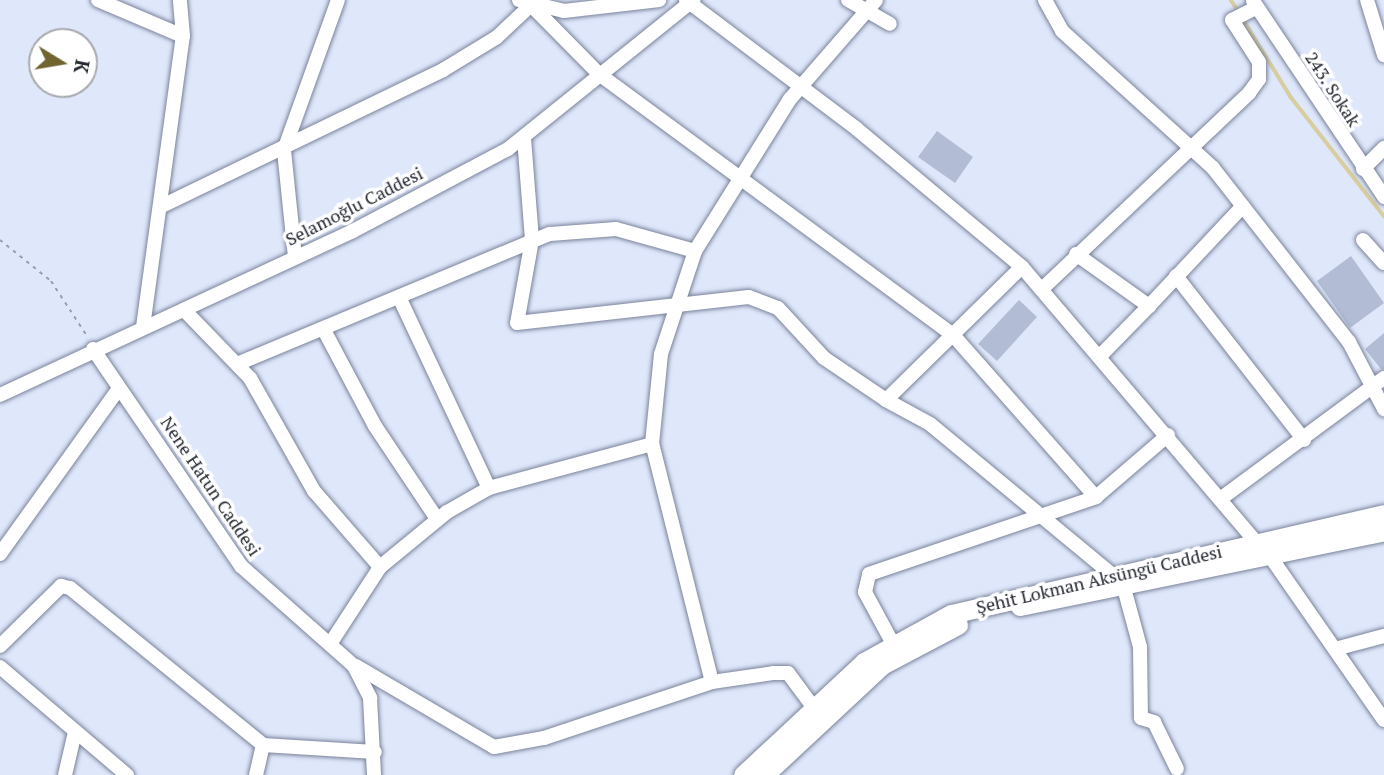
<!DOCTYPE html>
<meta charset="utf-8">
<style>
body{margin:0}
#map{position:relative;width:1384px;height:775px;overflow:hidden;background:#dfe7fb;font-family:"PT Serif",serif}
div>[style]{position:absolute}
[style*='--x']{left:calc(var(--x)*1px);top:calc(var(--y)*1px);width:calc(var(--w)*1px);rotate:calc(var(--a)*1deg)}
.stream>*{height:3.5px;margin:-1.75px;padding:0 1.75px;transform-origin:1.75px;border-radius:1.75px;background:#d8cd9f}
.building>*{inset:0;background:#b2bcd5}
.path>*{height:2px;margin-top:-1px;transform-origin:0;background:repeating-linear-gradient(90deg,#989eae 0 3.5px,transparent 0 8.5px)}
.roads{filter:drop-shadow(0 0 2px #7a839a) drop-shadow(0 0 2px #7a839a)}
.minor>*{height:14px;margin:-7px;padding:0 7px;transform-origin:7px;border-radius:7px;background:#fff}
.major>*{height:19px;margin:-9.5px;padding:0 9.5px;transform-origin:9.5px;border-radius:9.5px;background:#fff}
span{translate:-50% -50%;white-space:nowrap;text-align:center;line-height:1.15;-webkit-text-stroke:7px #fff;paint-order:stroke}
.street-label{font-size:18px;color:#232730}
.north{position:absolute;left:28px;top:28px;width:70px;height:70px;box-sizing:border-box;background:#fff;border:2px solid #a7a9ac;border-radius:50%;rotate:101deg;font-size:19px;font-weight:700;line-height:28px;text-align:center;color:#232730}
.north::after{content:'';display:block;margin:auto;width:24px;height:32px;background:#716431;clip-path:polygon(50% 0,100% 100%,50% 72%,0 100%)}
</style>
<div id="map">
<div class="stream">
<div style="--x:1231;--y:0;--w:14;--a:56"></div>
<div style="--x:1243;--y:19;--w:92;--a:58.4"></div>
<div style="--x:1291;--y:97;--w:151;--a:52"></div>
</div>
<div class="building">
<div style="clip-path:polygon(937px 131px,973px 157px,955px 183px,918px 157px)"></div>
<div style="clip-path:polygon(1351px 256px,1384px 303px,1350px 328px,1317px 281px)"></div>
<div style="clip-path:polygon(1019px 300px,1037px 317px,997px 361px,978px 344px)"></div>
<div style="clip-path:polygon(1384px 333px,1384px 369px,1381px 369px,1365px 349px)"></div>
</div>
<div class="path">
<div style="--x:0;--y:240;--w:65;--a:38.8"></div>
<div style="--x:51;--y:281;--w:66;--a:56.8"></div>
</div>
<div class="roads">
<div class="minor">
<div style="--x:98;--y:0;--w:92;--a:23"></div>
<div style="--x:519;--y:0;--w:46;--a:13.7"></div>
<div style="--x:564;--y:11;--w:96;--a:-6.6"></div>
<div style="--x:686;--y:0;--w:214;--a:37"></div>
<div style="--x:857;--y:129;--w:215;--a:39.9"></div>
<div style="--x:1022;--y:267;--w:364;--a:49.6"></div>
<div style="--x:848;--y:0;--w:48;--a:29.7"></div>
<div style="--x:1045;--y:0;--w:35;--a:61"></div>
<div style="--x:1062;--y:31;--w:204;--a:42.2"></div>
<div style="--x:1213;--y:168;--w:221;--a:52"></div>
<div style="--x:1349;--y:342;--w:76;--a:62.4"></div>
<div style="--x:1367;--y:0;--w:58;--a:72.8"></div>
<div style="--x:1253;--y:1;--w:236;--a:56.2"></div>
<div style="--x:524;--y:138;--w:102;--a:85.5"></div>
<div style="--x:532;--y:240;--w:84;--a:100.2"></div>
<div style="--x:517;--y:323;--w:233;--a:-6.4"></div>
<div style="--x:749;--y:297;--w:31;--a:21"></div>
<div style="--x:778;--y:308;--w:68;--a:47.4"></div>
<div style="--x:824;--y:358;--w:75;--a:34.1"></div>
<div style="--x:886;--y:400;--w:190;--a:-44.4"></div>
<div style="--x:1363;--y:169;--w:30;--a:-45"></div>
<div style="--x:162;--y:206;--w:312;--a:-25.8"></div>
<div style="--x:443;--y:70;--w:63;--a:-31.4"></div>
<div style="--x:497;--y:37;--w:47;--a:-43.3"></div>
<div style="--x:531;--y:5;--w:97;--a:45.4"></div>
<div style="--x:599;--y:74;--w:440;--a:36.4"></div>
<div style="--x:953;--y:335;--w:216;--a:48.6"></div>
<div style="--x:1363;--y:240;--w:31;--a:48"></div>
<div style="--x:1076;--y:254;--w:90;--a:35.5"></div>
<div style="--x:1149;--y:306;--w:137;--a:-46.8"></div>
<div style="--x:295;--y:257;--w:108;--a:-95.9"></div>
<div style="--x:284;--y:150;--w:159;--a:-70.2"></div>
<div style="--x:1176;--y:276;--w:208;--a:52"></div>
<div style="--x:1043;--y:288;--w:284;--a:-43.4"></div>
<div style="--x:1249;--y:93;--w:17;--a:-54"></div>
<div style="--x:1259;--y:79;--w:17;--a:-90"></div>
<div style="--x:1259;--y:62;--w:50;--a:-122.7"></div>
<div style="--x:1232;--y:20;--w:27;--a:-27"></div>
<div style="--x:400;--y:299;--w:209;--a:64.8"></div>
<div style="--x:184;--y:310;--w:95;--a:45.9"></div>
<div style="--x:250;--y:378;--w:130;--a:60.5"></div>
<div style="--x:314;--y:491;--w:101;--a:49"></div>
<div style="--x:143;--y:327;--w:294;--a:-82.2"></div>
<div style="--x:183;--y:36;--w:36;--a:-95"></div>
<div style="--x:325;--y:332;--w:106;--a:62"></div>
<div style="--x:375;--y:426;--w:112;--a:56.3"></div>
<div style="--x:93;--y:349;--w:263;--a:55.7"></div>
<div style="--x:241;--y:566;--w:151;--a:41.5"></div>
<div style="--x:354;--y:666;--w:36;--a:63"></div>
<div style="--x:370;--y:698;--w:77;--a:87"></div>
<div style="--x:1102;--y:354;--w:67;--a:-45.6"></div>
<div style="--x:237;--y:364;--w:339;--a:-22.6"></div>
<div style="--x:550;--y:234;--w:66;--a:-4.3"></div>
<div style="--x:616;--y:229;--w:82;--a:15.6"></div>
<div style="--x:0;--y:395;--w:389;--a:-24.9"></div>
<div style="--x:353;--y:231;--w:175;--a:-27.9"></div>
<div style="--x:508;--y:149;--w:238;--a:-38.8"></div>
<div style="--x:886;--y:400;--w:50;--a:28.6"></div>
<div style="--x:930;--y:424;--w:234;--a:39.6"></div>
<div style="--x:1223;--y:497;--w:200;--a:-36.5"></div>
<div style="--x:0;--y:554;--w:201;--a:-54.3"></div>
<div style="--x:1272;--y:559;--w:196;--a:55.2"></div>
<div style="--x:1124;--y:588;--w:61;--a:74.8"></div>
<div style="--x:1140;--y:647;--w:71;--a:89.2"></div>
<div style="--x:1141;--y:718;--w:14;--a:17"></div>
<div style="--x:1154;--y:722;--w:52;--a:63.9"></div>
<div style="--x:332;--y:641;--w:88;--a:-57"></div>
<div style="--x:380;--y:567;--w:87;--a:-39.4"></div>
<div style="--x:447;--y:512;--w:48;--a:-29.7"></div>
<div style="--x:489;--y:488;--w:169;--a:-15.1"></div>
<div style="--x:892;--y:642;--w:57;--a:-118.4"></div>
<div style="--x:865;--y:592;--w:18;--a:-77"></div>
<div style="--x:869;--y:574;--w:240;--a:-18.7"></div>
<div style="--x:1096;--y:497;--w:95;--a:-40.7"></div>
<div style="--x:0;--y:646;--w:86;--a:-44.5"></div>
<div style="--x:61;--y:586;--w:9;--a:13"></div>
<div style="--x:70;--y:588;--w:249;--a:39.1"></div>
<div style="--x:263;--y:745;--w:112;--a:3.6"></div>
<div style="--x:1335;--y:649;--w:51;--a:-14.9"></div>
<div style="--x:356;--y:666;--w:160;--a:30.4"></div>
<div style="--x:494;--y:747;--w:51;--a:-10.2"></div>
<div style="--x:544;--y:738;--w:177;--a:-18.4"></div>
<div style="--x:712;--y:682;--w:63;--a:-8.3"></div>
<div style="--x:774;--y:673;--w:14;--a:0"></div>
<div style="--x:788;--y:673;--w:44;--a:53.4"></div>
<div style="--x:0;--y:667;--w:167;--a:40.4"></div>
<div style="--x:712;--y:682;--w:245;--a:-104.1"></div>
<div style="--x:652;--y:444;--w:90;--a:-84.3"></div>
<div style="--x:661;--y:354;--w:108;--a:-71.7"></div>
<div style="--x:695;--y:251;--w:179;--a:-58"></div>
<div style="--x:790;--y:99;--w:131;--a:-49"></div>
<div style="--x:65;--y:775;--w:44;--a:-76.9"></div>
<div style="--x:256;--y:775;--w:31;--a:-77"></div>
</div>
<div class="major">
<div style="--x:1020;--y:606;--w:372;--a:-11.6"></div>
<div style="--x:743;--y:775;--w:166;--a:-43"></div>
<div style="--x:864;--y:662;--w:99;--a:-28.9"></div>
<div style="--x:951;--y:614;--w:444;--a:-13"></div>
<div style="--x:764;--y:775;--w:161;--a:-43"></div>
<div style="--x:882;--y:665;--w:86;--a:-27.8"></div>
</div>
</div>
<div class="street-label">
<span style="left:1333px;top:89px;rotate:57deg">243. Sokak</span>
<span style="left:354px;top:206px;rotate:-27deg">Selamoğlu Caddesi</span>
<span style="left:211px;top:486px;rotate:56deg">Nene Hatun Caddesi</span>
<span style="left:1099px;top:579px;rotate:-13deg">Şehit Lokman Aksüngü Caddesi</span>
</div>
<div class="north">K</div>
</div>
